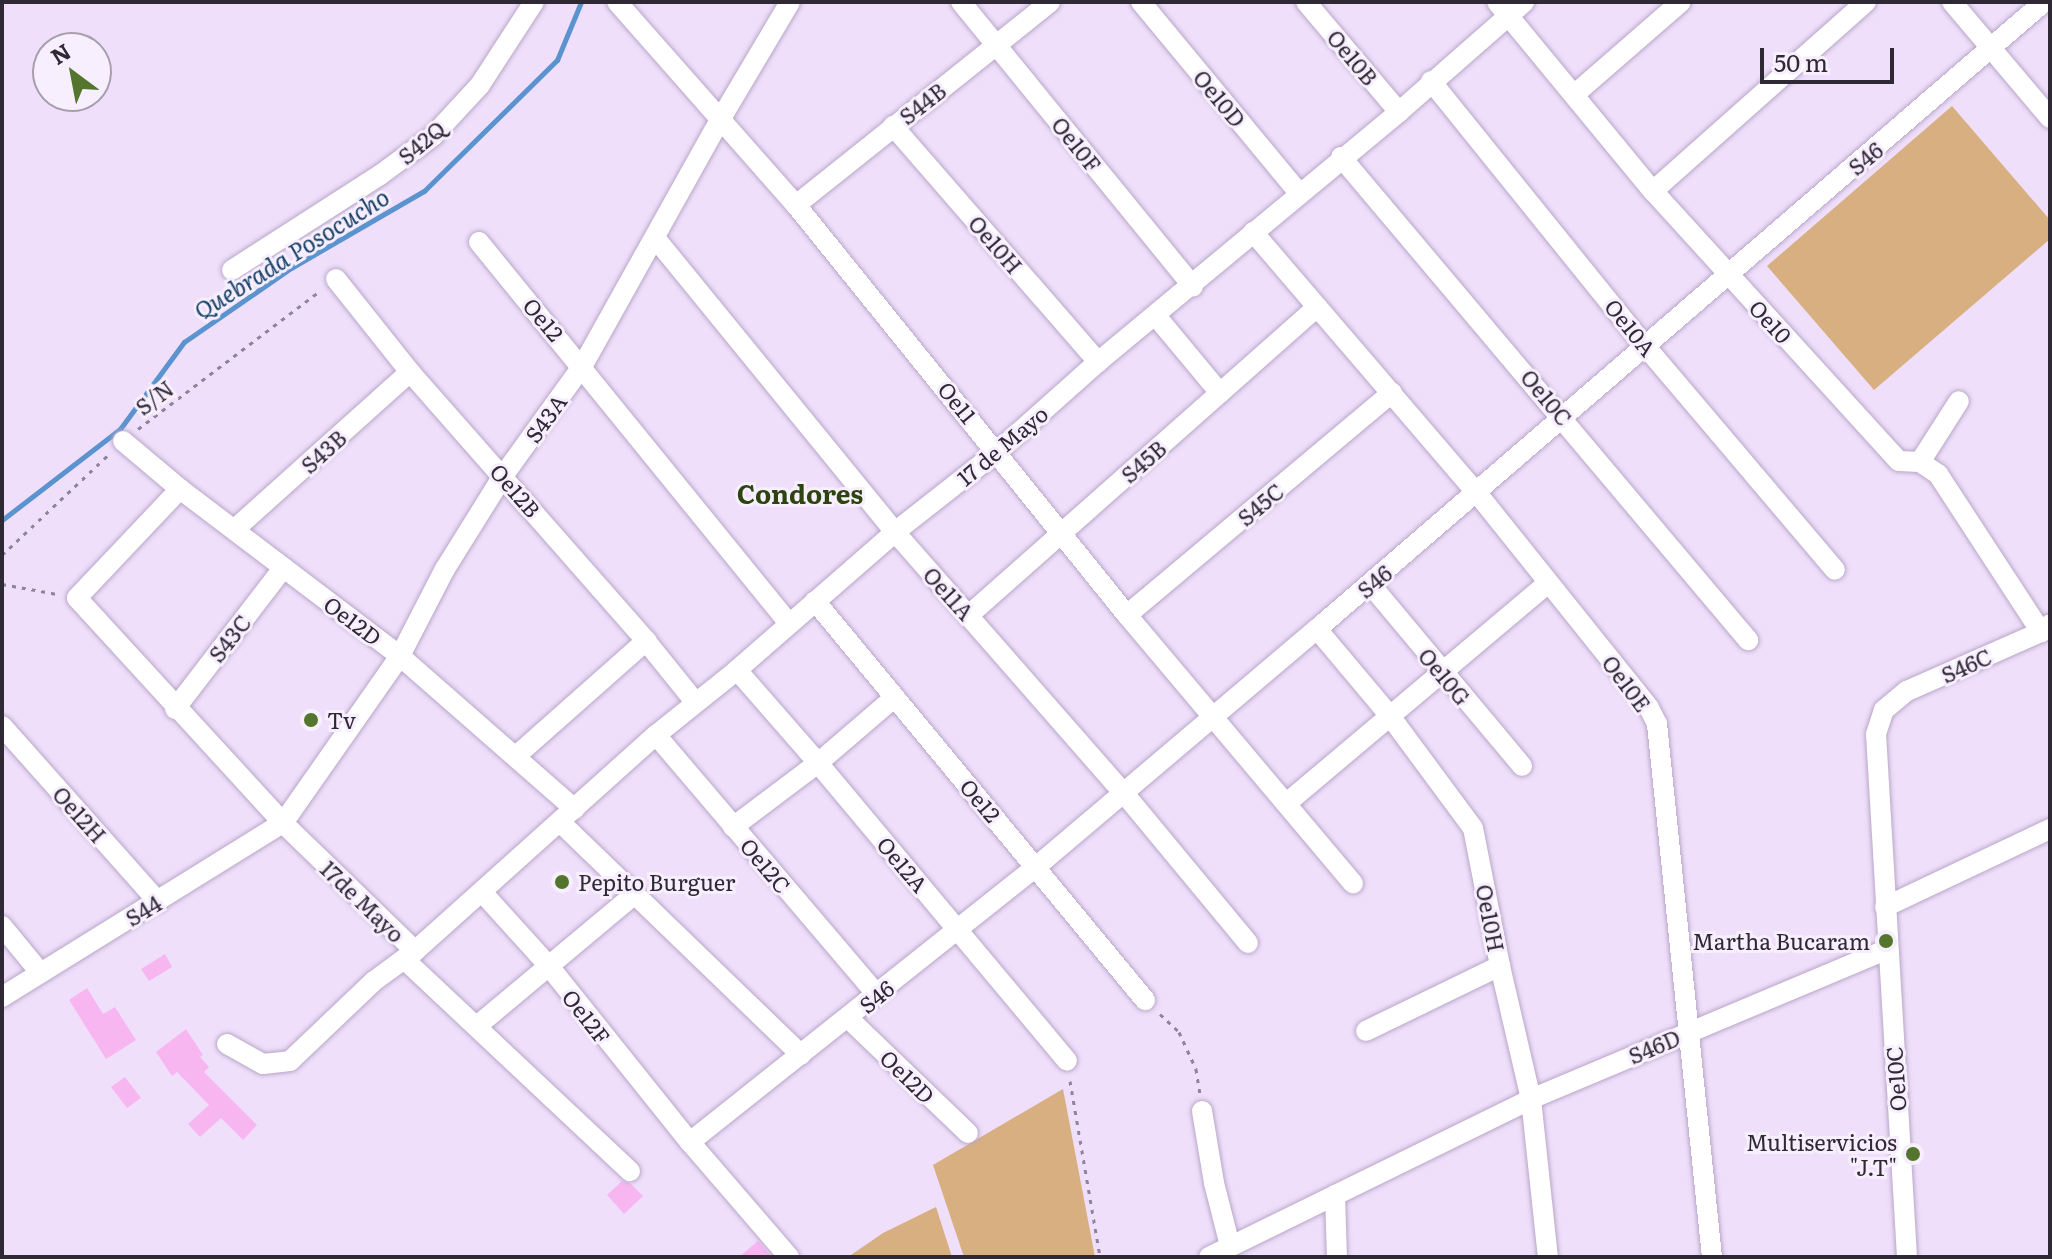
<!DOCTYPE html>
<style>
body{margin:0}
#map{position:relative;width:2052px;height:1259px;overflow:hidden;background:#efdffb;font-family:Literata,serif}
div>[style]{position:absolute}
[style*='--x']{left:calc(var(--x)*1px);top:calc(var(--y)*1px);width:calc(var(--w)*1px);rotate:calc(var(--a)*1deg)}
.green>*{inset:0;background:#d7af80}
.stream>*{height:5px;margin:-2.5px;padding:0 2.5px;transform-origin:2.5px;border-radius:2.5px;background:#5a93ce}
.building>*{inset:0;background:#f8b6f1}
.path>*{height:3px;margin-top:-1.5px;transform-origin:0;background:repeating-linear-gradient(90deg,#908499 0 4px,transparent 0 10px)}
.roads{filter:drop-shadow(0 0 2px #b9a6c8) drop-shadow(0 0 2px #b9a6c8)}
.minor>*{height:20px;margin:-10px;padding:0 10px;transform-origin:10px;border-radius:10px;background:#fff}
.dots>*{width:22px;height:22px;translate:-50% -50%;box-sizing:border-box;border:4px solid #f7effe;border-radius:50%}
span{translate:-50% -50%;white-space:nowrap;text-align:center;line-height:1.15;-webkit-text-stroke:6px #f7effe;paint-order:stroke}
.street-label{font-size:22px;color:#2f2835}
.poi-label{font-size:22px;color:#2f2835}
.left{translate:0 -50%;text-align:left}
.right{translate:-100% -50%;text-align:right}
.water-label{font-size:24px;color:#184168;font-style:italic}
.quarter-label{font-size:26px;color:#2d4411;font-weight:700}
.frame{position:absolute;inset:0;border:4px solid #2f2835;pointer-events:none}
.north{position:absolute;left:32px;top:32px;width:80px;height:80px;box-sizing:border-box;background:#f7effe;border:2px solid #a79fae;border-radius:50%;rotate:328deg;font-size:22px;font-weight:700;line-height:32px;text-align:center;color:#2f2835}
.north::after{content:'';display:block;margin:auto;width:28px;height:36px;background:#53752d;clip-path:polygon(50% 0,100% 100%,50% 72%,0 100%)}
.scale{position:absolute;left:1760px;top:48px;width:134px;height:36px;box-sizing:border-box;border:4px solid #2f2835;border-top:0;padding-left:10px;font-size:24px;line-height:28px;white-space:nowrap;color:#2f2835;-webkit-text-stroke:6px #f7effe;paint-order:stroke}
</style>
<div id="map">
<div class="green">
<div style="clip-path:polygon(1952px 106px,2050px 220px,2050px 239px,1874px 390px,1767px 266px)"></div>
<div style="clip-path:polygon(1063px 1089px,1095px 1257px,964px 1257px,933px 1165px)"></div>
<div style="clip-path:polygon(936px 1207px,952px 1257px,848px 1257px,883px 1233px)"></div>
</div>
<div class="stream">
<div style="--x:2;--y:520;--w:149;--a:-37.6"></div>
<div style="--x:120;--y:429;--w:108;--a:-53.7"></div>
<div style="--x:184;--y:342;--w:130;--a:-34.7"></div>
<div style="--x:291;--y:268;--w:154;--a:-30.1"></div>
<div style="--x:424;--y:191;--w:187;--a:-44.6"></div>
<div style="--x:557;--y:60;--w:63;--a:-67.5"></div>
</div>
<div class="building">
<div style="clip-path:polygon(165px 954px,172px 967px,149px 981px,141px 969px)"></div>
<div style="clip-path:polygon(87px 988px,103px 1014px,115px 1007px,136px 1040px,106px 1059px,69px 1000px)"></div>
<div style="clip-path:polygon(186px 1029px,203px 1055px,200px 1057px,209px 1067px,204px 1072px,257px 1125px,243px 1140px,221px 1118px,200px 1137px,188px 1124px,209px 1105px,177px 1072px,172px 1076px,156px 1052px)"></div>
<div style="clip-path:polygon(125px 1077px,141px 1098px,127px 1108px,111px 1087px)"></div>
<div style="clip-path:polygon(622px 1181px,631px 1184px,643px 1196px,624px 1214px,607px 1195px)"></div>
<div style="clip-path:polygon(758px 1241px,772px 1257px,739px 1257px)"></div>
</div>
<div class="path">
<div style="--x:138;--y:429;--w:228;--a:-37.2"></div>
<div style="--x:2;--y:555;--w:146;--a:-43.3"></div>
<div style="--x:2;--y:584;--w:56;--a:10.3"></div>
<div style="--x:1160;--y:1014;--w:26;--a:43"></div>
<div style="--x:1179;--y:1032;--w:41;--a:65.3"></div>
<div style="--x:1196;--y:1069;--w:25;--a:81"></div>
<div style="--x:1070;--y:1081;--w:179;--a:80.3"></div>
</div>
<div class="roads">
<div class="minor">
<div style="--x:617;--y:2;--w:271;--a:48.6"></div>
<div style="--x:796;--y:205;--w:527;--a:51.09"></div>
<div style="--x:1127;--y:615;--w:351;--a:49.9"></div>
<div style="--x:961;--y:2;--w:367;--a:50.8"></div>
<div style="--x:1141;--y:2;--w:248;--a:50.4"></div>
<div style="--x:1306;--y:2;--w:144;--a:49.8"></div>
<div style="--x:1497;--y:2;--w:245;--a:50.5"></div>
<div style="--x:1653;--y:191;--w:365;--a:47.7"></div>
<div style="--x:1899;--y:461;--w:21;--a:3"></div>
<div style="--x:1920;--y:462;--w:22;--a:34"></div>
<div style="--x:1938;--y:474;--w:189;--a:56.9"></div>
<div style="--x:1952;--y:2;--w:152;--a:49.8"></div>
<div style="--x:1431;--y:81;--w:342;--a:51.1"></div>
<div style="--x:1646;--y:347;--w:292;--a:49.7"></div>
<div style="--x:1575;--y:94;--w:140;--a:-41"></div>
<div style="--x:893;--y:126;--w:313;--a:49"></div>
<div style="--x:1341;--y:157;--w:632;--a:49.88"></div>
<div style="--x:1653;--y:191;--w:285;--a:-41.6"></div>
<div style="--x:796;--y:205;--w:325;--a:-38.6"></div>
<div style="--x:1253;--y:232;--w:344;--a:49.4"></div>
<div style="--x:1477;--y:493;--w:275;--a:51.3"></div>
<div style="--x:1649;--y:708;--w:18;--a:63"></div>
<div style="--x:1657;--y:724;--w:536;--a:84.11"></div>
<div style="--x:656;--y:239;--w:378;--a:50.8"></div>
<div style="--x:895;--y:532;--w:346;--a:48.8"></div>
<div style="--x:1123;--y:792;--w:196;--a:50.4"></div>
<div style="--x:479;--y:242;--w:490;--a:50.9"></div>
<div style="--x:232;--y:270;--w:176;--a:-32.7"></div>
<div style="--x:380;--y:175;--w:66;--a:-36.3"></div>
<div style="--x:433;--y:136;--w:69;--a:-47.3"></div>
<div style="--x:480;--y:85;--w:99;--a:-57"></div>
<div style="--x:336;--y:279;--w:119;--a:51.5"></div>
<div style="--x:410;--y:372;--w:358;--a:48.7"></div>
<div style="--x:646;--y:641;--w:78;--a:51.2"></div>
<div style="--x:1156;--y:316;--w:100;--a:50.3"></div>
<div style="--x:123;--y:441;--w:75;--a:40.1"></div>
<div style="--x:180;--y:489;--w:276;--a:37.2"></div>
<div style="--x:400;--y:656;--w:232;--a:41.2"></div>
<div style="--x:1920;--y:462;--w:72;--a:-57.4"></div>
<div style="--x:180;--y:489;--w:150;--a:133.4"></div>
<div style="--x:77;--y:598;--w:305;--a:47.5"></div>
<div style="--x:283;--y:823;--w:184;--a:44.1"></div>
<div style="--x:415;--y:951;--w:324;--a:-41.9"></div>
<div style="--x:656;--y:735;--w:104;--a:-38.7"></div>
<div style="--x:737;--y:670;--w:210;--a:-41.1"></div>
<div style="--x:895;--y:532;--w:131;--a:-38.2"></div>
<div style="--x:998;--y:451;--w:134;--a:-41.7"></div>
<div style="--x:1098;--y:362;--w:391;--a:-39.7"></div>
<div style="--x:1399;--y:112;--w:167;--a:-41.3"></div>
<div style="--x:235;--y:529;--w:235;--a:-41.9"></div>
<div style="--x:1370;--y:584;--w:237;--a:50.1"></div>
<div style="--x:815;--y:601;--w:518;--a:50.41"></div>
<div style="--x:969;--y:615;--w:465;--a:-41.5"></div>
<div style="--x:1127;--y:615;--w:346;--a:-40"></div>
<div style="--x:1317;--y:629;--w:114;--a:50"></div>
<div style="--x:1390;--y:716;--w:139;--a:53.5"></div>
<div style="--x:1473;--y:828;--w:141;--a:78.9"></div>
<div style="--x:1500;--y:966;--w:137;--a:76.9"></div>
<div style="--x:1531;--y:1099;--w:159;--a:83.9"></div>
<div style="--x:737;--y:670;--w:123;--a:48.9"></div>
<div style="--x:818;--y:763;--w:388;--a:50.1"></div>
<div style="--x:175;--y:709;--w:178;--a:-52.5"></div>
<div style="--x:2;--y:726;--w:235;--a:48.4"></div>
<div style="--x:656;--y:735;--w:341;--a:49.6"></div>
<div style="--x:516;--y:756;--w:174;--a:-41.5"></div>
<div style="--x:1288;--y:802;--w:340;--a:-40.1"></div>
<div style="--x:560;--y:822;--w:335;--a:44"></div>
<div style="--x:733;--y:827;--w:106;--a:-37"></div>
<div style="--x:818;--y:763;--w:101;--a:-40.6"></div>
<div style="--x:482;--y:892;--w:98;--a:47.9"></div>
<div style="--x:548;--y:965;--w:227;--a:51.3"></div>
<div style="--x:690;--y:1142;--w:152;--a:49.3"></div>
<div style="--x:1885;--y:907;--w:183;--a:-25.3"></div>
<div style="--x:2;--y:926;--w:58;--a:50.6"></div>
<div style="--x:404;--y:959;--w:310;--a:43.2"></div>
<div style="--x:2;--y:997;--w:331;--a:-31.8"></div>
<div style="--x:283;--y:823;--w:204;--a:-55"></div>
<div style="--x:400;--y:656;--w:98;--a:-62.7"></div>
<div style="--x:445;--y:569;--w:110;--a:-58.1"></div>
<div style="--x:503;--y:476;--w:137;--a:-54.2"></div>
<div style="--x:583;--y:365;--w:281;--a:-60.8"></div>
<div style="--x:720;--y:120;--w:137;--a:-59.3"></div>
<div style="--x:848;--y:1018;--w:166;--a:43.8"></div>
<div style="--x:477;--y:1026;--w:206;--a:-39.9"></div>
<div style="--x:1366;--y:1031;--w:149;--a:-25.9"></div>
<div style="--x:227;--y:1044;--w:41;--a:29.1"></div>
<div style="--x:263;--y:1064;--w:27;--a:-6"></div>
<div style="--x:290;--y:1061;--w:116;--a:-43.6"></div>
<div style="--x:374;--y:981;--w:51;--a:-36.2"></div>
<div style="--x:1202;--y:1111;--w:73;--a:80.5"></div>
<div style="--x:1214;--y:1183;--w:65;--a:75.7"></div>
<div style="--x:690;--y:1142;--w:442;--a:-38.5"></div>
<div style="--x:1036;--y:867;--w:368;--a:-40.3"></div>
<div style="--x:1317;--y:629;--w:960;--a:-40.78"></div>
<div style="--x:1335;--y:1195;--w:62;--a:88.2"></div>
<div style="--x:1209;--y:1257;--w:359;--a:-26.1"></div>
<div style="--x:1531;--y:1099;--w:385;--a:-22.8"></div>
<div style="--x:1907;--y:1257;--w:524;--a:-93.39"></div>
<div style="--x:1876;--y:734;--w:25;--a:-72"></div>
<div style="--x:1884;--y:710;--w:30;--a:-40"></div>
<div style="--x:1907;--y:691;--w:146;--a:-23.8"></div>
<div style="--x:2041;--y:632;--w:11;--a:-41"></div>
</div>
</div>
<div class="dots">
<div style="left:311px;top:720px;background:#53752d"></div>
<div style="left:562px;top:882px;background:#53752d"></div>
<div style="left:1886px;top:941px;background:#53752d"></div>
<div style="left:1913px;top:1154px;background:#53752d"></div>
</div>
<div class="street-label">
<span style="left:1353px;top:57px;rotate:50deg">Oe10B</span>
<span style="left:1220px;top:98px;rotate:50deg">Oe10D</span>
<span style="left:922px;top:103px;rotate:-38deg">S44B</span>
<span style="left:421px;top:142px;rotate:-40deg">S42Q</span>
<span style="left:1077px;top:144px;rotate:51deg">Oe10F</span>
<span style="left:1865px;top:158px;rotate:-40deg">S46</span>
<span style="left:996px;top:244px;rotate:49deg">Oe10H</span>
<span style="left:544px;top:319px;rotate:50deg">Oe12</span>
<span style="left:1771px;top:321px;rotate:47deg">Oe10</span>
<span style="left:1631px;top:327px;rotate:51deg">Oe10A</span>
<span style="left:154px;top:397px;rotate:-37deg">S/N</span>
<span style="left:1547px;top:397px;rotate:50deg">Oe10C</span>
<span style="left:958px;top:402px;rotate:51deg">Oe11</span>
<span style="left:545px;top:418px;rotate:-54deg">S43A</span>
<span style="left:1002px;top:445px;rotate:-40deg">17 de Mayo</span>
<span style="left:323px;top:451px;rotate:-42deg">S43B</span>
<span style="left:1143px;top:461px;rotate:-41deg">S45B</span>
<span style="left:516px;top:490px;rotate:49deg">Oe12B</span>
<span style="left:1260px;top:504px;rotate:-40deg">S45C</span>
<span style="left:1374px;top:581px;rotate:-40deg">S46</span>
<span style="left:949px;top:593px;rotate:48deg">Oe11A</span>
<span style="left:353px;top:620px;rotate:37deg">Oe12D</span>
<span style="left:229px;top:638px;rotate:-52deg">S43C</span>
<span style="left:1966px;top:665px;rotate:-24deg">S46C</span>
<span style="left:1445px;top:676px;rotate:50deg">Oe10G</span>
<span style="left:1627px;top:683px;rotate:53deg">Oe10E</span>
<span style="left:981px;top:800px;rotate:50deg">Oe12</span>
<span style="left:80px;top:814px;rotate:48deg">Oe12H</span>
<span style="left:903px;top:864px;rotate:50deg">Oe12A</span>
<span style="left:766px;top:865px;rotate:50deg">Oe12C</span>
<span style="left:363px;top:901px;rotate:44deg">17de Mayo</span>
<span style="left:143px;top:910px;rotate:-31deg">S44</span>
<span style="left:1491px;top:918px;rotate:79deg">Oe10H</span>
<span style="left:876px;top:996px;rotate:-39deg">S46</span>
<span style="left:587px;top:1016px;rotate:52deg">Oe12F</span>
<span style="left:1654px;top:1046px;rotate:-23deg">S46D</span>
<span style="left:908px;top:1076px;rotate:44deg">Oe12D</span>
<span style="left:1895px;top:1079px;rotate:-94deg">Oe10C</span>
</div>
<div class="poi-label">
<span class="left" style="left:327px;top:720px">Tv</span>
<span class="left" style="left:578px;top:882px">Pepito Burguer</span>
<span class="right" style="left:1870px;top:941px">Martha Bucaram</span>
<span class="right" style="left:1897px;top:1154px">Multiservicios<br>"J.T"</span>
</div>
<div class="water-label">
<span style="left:291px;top:253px;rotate:-32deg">Quebrada Posocucho</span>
</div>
<div class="quarter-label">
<span style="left:800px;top:493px">Condores</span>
</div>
<div class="frame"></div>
<div class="north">N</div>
<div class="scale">50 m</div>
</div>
